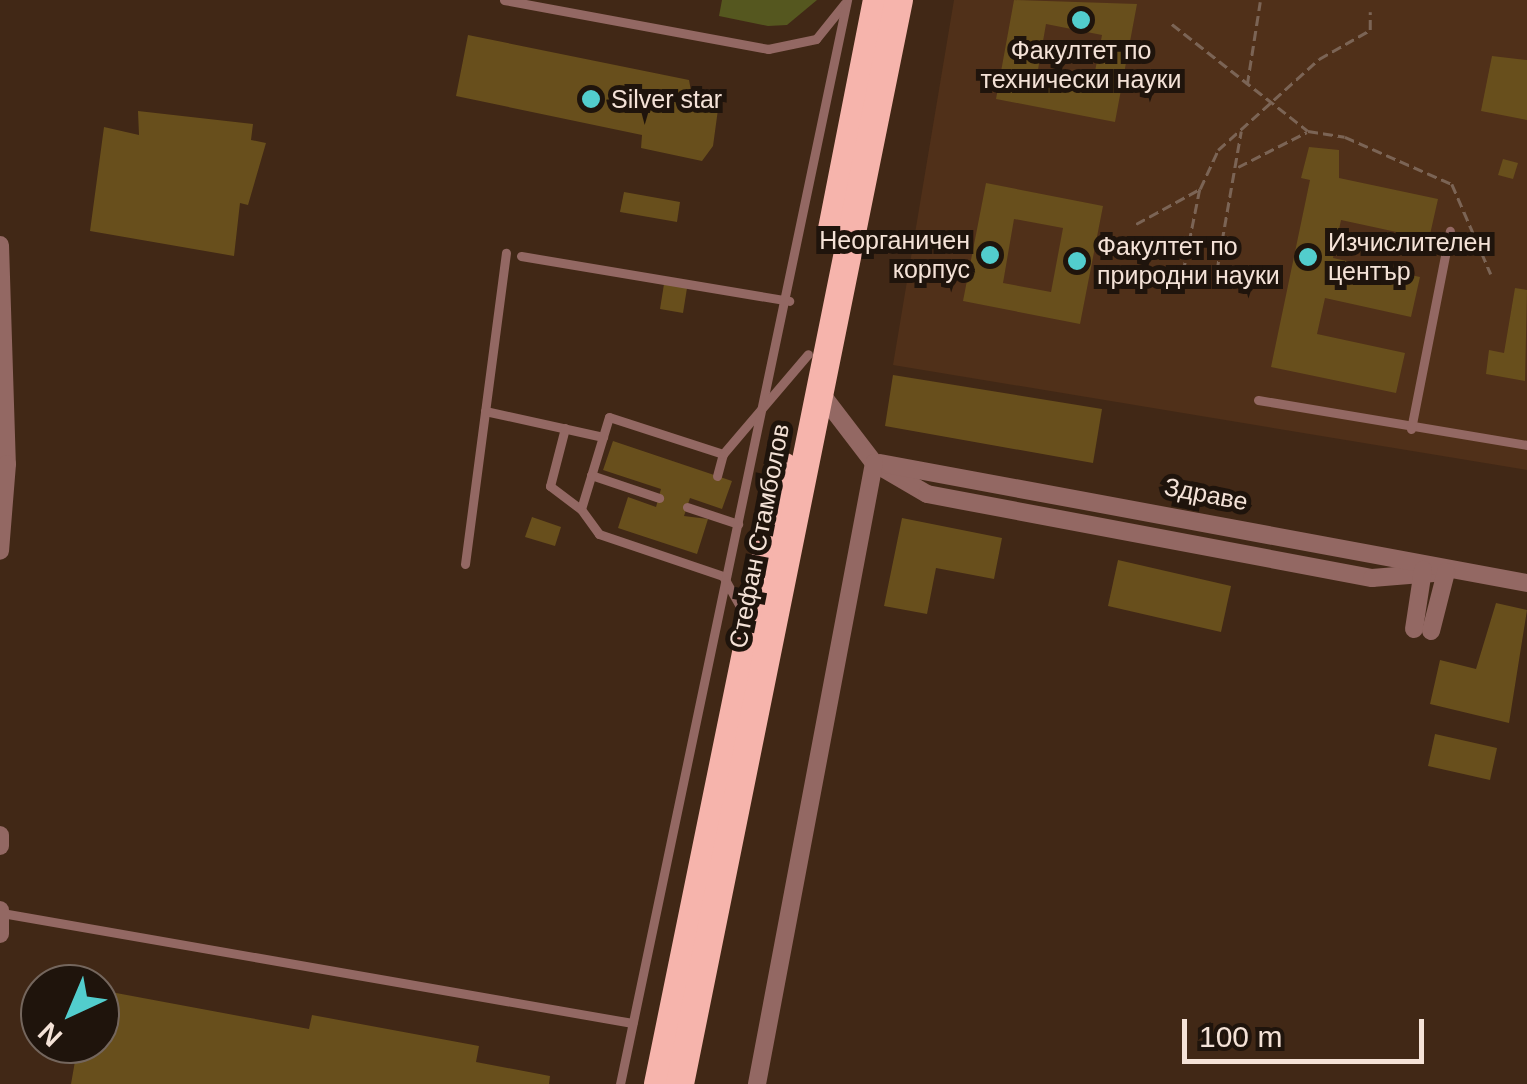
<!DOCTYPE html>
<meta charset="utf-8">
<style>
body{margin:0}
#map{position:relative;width:1527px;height:1084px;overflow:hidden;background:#412816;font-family:Arial,sans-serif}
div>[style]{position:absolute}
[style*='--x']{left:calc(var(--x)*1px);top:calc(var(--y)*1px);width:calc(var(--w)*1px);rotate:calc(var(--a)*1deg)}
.built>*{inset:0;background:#503019}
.green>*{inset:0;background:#55571f}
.building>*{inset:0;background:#684f1c}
.path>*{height:2.5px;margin-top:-1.25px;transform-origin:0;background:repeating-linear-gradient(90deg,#7b6455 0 10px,transparent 0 15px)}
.service>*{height:9px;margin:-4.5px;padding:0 4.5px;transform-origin:4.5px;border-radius:4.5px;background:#936863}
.minor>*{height:18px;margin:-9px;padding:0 9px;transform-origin:9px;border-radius:9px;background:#936863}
.trunk>*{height:28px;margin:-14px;padding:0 14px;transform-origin:14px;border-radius:14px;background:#f6b4ac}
.dots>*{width:28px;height:28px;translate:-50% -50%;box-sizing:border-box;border:5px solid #1f140c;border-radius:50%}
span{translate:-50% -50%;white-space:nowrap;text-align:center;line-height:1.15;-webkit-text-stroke:10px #1f140c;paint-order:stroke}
.poi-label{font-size:25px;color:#f4e2d7}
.left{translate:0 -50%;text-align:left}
.right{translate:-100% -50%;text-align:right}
.street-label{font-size:25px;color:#f4e2d7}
.north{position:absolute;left:20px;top:964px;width:100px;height:100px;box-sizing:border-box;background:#1f140c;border:2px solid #74665d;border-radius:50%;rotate:224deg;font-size:28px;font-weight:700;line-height:40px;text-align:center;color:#f4e2d7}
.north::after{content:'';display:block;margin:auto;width:35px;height:45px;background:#52cdcd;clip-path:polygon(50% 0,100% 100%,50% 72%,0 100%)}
.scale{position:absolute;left:1182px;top:1019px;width:242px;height:45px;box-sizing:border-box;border:5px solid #f4e2d7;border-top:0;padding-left:12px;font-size:30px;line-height:35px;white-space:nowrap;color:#f4e2d7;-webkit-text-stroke:8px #1f140c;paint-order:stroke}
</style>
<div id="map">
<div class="built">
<div style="clip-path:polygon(954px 0,1527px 0,1527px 470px,893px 365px)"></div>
</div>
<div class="green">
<div style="clip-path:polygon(722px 0,817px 0,787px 25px,768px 26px,719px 16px)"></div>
</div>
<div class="building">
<div style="clip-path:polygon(evenodd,1014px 0,1137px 4px,1115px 122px,996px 99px,1014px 0,1046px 24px,1102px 35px,1091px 92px,1036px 81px,1046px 24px)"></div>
<div style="clip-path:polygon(468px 35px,689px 80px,691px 91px,719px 102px,713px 146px,702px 161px,641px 148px,642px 135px,456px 96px)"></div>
<div style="clip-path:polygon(1492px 56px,1527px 60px,1527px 120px,1481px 111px)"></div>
<div style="clip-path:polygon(138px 111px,253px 124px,251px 140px,266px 143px,248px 205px,240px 203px,234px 256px,90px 231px,104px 127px,139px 135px)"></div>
<div style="clip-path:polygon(1309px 147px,1339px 150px,1339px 178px,1438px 199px,1429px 239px,1341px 220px,1333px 258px,1420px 277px,1411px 317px,1325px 298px,1317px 334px,1405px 353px,1396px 393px,1271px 367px,1310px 180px,1301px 178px)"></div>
<div style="clip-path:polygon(1503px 159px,1518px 163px,1513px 179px,1498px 175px)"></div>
<div style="clip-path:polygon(evenodd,986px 183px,1103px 206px,1080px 324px,963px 301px,986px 183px,1014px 219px,1063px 228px,1051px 292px,1003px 283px,1014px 219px)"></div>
<div style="clip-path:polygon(624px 192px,680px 202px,677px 222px,620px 212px)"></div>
<div style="clip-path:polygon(664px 284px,687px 288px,683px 313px,660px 309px)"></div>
<div style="clip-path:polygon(1515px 288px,1527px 290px,1525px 381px,1486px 374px,1489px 350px,1504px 353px)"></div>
<div style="clip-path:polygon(893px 375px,1102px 409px,1093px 463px,885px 426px)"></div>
<div style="clip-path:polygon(613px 441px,732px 481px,722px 509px,690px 498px,684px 516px,708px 519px,697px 554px,618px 528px,628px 497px,656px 507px,661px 489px,603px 470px)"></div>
<div style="clip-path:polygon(532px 517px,561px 527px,555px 546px,525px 537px)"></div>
<div style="clip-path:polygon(902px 518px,1002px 538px,994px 579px,936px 568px,927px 614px,884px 606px)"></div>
<div style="clip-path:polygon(1118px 560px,1231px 586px,1221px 632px,1108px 606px)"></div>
<div style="clip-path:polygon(1496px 603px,1527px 610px,1509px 723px,1430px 704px,1440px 660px,1476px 669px)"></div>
<div style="clip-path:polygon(1435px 734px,1497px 748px,1490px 780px,1428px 766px)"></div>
<div style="clip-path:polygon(100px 990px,309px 1029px,312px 1015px,479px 1046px,476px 1062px,550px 1076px,549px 1084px,71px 1084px,78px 1044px,100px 1044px)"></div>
</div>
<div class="path">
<div style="--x:1172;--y:24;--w:173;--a:38.2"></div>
<div style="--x:1308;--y:131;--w:37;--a:9"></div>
<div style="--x:1345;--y:137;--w:117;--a:23.7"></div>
<div style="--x:1452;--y:184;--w:98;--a:66.6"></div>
<div style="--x:1247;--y:85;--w:84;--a:-81.1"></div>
<div style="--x:1238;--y:167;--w:77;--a:-26.9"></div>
<div style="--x:1200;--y:189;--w:43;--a:-65.2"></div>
<div style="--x:1218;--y:150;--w:136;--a:-42"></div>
<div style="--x:1319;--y:59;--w:59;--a:-29.6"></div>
<div style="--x:1370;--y:30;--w:18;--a:-90"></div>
<div style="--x:1136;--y:224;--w:73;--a:-28.7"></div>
<div style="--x:1200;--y:189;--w:92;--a:101.3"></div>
<div style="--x:1214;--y:286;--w:157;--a:-80.1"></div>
</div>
<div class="service">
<div style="--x:504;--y:0;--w:269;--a:10.5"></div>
<div style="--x:768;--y:49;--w:49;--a:-11.8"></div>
<div style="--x:816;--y:39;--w:46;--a:-51.1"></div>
<div style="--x:521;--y:256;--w:272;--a:9.5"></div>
<div style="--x:1258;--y:400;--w:273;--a:9.5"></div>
<div style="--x:485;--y:411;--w:121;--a:12.4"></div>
<div style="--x:565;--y:428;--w:60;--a:104.5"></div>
<div style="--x:550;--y:486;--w:39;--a:37"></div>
<div style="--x:1411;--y:429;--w:202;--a:-78.9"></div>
<div style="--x:591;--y:475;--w:72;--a:18.7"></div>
<div style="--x:717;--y:476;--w:23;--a:-75"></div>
<div style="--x:687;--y:507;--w:54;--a:18.4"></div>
<div style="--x:465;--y:564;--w:314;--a:-82.5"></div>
<div style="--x:746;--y:617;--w:47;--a:-119.3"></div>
<div style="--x:723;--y:576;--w:131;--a:-161.3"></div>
<div style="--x:599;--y:534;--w:31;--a:-126"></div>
<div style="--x:581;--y:509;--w:96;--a:-73.1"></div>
<div style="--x:609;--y:417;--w:120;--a:18"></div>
<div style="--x:723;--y:454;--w:131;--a:-49.6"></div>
<div style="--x:2;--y:913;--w:640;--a:9.9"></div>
<div style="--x:620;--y:1084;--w:1108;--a:-78.17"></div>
</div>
<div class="minor">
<div style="--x:0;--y:245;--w:219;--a:88.2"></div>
<div style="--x:7;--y:464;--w:87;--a:94.6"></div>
<div style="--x:819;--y:391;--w:91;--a:52.6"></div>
<div style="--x:874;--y:463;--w:61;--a:30.3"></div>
<div style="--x:927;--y:494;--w:453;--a:10.7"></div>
<div style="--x:1372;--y:578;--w:74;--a:-4.6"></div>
<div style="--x:880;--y:463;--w:658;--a:10.51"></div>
<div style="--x:1414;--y:629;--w:60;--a:-81.3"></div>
<div style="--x:1431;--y:631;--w:61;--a:-75.7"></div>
<div style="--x:0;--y:835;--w:11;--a:90"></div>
<div style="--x:0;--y:910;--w:24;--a:90"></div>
<div style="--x:757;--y:1084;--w:632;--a:-79.33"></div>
</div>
<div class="trunk">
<div style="--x:832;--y:229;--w:233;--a:-78.9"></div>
<div style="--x:658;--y:1084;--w:630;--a:-78.46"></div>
<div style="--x:680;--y:1084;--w:1106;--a:-78.58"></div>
</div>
<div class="dots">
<div style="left:1081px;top:20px;background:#52cdcd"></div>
<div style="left:591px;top:99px;background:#52cdcd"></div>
<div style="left:990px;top:255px;background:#52cdcd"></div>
<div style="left:1308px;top:257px;background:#52cdcd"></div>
<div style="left:1077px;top:261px;background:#52cdcd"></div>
</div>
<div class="poi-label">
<span style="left:1081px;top:65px">Факултет по<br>технически науки</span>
<span class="left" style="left:611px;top:99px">Silver star</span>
<span class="right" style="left:970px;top:255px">Неорганичен<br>корпус</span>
<span class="left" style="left:1328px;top:257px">Изчислителен<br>център</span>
<span class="left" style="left:1097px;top:261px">Факултет по<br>природни науки</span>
</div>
<div class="street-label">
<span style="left:1206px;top:494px;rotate:11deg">Здраве</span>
<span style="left:759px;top:536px;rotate:-79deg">Стефан Стамболов</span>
</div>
<div class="north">N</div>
<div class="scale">100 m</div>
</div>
